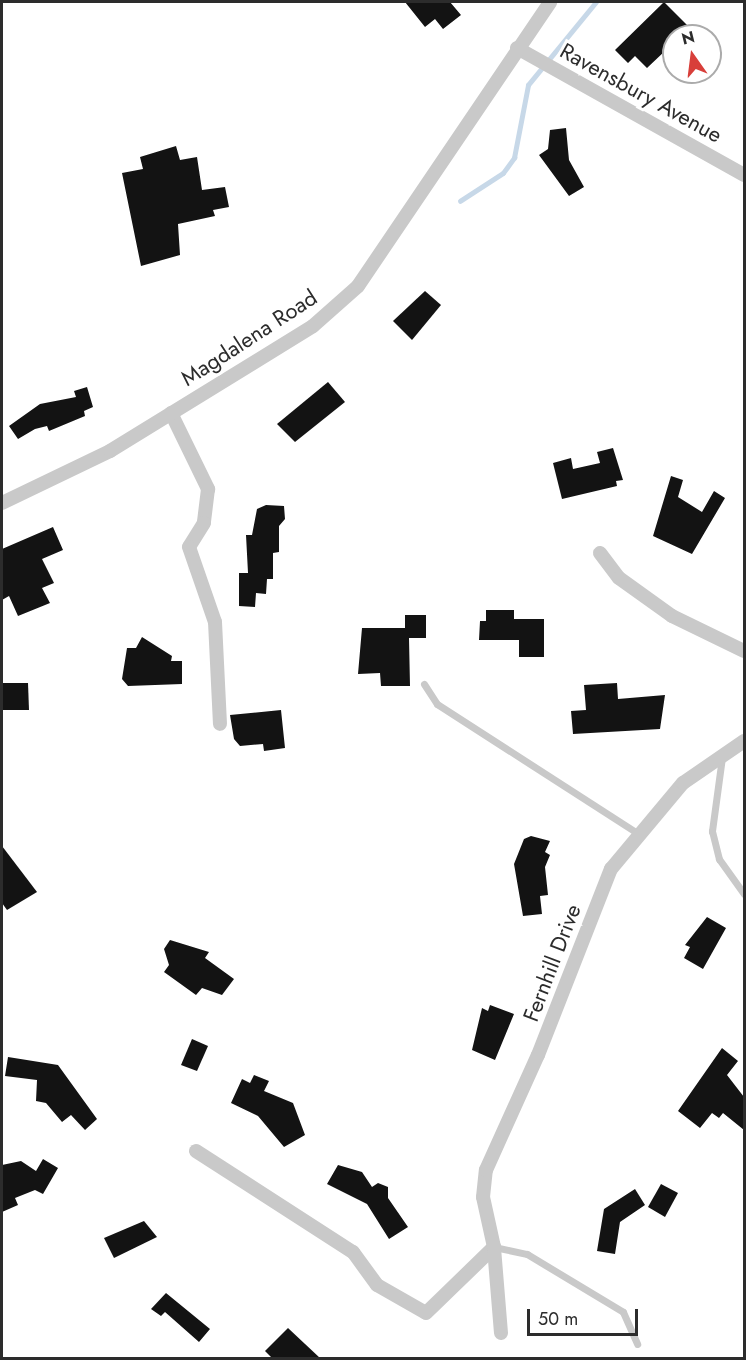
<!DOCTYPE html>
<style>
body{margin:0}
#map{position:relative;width:746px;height:1360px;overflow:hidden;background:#fff;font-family:Jost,sans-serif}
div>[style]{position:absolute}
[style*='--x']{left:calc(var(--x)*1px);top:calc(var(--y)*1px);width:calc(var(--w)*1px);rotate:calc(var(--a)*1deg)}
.stream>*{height:4.5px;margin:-2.25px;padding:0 2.25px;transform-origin:2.25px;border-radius:2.25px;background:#c7d8e8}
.building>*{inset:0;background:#131313}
.service>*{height:7px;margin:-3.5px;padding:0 3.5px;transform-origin:3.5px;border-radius:3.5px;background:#c9c9c9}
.minor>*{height:14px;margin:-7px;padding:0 7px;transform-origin:7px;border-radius:7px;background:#c9c9c9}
span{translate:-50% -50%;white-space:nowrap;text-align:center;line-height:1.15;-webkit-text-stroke:6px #fff;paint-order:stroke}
.street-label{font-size:22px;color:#2c2c2c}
.frame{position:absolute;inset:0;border:3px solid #2c2c2c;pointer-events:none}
.north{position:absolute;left:662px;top:24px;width:60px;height:60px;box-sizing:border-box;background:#fff;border:2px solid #ababab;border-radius:50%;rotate:346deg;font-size:16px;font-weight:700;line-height:24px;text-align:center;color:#2c2c2c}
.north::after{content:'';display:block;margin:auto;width:21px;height:27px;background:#d83f3a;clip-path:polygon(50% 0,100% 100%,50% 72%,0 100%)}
.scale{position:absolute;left:527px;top:1309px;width:111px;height:27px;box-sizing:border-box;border:3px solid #2c2c2c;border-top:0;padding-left:8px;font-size:18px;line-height:21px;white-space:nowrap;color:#2c2c2c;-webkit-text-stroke:4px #fff;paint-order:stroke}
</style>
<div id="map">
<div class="stream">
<div style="--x:460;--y:201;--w:51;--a:-33.1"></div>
<div style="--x:503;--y:173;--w:19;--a:-54"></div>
<div style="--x:514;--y:158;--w:74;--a:-79.1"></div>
<div style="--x:528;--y:85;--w:107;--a:-50.7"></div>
</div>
<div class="building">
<div style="clip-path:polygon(405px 2px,450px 2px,461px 15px,443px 29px,435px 19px,425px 27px)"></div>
<div style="clip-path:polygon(664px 2px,689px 27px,674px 36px,674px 59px,666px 50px,647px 68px,635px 56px,628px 63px,615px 50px)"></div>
<div style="clip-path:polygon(566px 128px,569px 160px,584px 187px,569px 196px,539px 155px,548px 149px,550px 130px)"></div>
<div style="clip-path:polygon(176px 146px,180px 160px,197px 157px,202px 190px,225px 187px,229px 207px,213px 210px,215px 216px,178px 224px,180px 255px,141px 266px,122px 173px,143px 169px,140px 157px)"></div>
<div style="clip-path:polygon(425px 291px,441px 305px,412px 340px,393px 321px)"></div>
<div style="clip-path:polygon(328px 382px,345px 402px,295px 442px,277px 424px)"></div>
<div style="clip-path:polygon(87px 387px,93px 407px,84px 411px,85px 416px,49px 431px,47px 426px,35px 429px,18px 439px,9px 426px,40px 404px,76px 397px,74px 391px)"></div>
<div style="clip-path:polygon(613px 448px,623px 480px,616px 481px,617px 486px,562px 499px,553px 463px,571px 458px,573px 469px,600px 463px,597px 452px)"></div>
<div style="clip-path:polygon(671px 476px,683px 480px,678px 497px,702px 512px,714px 491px,725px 498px,692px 554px,653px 536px)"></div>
<div style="clip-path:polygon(266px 505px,284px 506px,285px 519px,279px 526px,279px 552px,273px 553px,273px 579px,267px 579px,266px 594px,256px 593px,255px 607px,239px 606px,239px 573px,248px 573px,246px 535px,252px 535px,257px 509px)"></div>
<div style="clip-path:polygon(53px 527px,63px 550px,42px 559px,54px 583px,42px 588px,50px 603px,18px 616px,9px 596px,2px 600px,2px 549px)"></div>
<div style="clip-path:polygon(486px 610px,514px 610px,514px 619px,544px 619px,544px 657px,519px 657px,519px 640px,479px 640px,480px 621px,486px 621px)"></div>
<div style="clip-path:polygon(405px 615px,426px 615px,426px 638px,409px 638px,410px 686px,381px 686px,380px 673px,358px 674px,362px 628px,405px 628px)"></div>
<div style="clip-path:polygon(142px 637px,172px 656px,171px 661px,182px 661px,182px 684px,128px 686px,122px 679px,127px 648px,136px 648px)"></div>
<div style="clip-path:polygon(2px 683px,28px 683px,29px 710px,2px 710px)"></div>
<div style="clip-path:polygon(617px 683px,618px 699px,665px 695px,660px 729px,573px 734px,571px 711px,586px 710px,584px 685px)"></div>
<div style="clip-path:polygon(281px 710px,285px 748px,264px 751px,263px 744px,240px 746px,234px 739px,230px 715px)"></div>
<div style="clip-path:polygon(531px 836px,550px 841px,545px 852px,550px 855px,545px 867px,548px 895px,540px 896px,542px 914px,523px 916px,514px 864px,524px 839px)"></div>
<div style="clip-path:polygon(2px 846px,37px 892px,7px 910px,2px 903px)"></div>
<div style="clip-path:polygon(707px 917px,726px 928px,703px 969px,684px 958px,690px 947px,685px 945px)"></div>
<div style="clip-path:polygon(170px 940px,209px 952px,205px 958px,234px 979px,222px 995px,202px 988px,196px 995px,164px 972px,169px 965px,164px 949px)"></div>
<div style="clip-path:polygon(490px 1005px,514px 1014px,495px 1060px,472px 1050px,482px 1008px,488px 1011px)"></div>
<div style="clip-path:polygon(192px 1039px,208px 1046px,197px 1071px,181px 1065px)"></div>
<div style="clip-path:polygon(722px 1048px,738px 1061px,727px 1075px,744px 1097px,744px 1130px,723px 1113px,719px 1118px,712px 1113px,700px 1128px,678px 1111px)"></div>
<div style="clip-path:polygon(8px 1057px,58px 1065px,97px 1119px,85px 1130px,71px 1115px,62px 1122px,46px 1103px,36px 1101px,37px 1080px,5px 1076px)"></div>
<div style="clip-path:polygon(254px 1075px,269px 1081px,264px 1091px,293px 1103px,305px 1135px,284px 1147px,258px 1116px,231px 1103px,242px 1079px,250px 1083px)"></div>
<div style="clip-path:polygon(43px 1159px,58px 1168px,43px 1194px,35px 1190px,15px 1198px,18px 1205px,2px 1212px,2px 1165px,21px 1161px,36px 1171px)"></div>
<div style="clip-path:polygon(338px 1165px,362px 1172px,372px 1187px,378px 1183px,388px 1187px,388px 1198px,408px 1227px,389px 1239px,367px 1204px,327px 1184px)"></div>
<div style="clip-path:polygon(661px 1184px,678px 1193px,665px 1217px,648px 1207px)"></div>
<div style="clip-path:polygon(635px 1189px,645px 1205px,620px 1222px,615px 1254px,597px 1251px,604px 1209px)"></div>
<div style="clip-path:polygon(144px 1221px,157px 1237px,114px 1258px,104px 1238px)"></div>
<div style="clip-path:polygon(166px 1293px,210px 1329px,199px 1342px,165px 1312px,161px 1316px,151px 1309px)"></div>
<div style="clip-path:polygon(288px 1328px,321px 1359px,273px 1359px,265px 1351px)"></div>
</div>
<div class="service">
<div style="--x:424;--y:684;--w:24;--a:57"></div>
<div style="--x:437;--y:704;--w:238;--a:32.8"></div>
<div style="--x:722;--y:757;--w:75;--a:97.7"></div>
<div style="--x:712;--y:831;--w:29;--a:76"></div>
<div style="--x:719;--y:859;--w:43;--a:54.5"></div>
<div style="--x:494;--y:1247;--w:34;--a:12"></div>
<div style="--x:527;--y:1254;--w:112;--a:31.1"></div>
<div style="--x:623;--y:1312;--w:35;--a:66"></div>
</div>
<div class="minor">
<div style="--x:517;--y:48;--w:260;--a:29.2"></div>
<div style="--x:171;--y:413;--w:85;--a:64"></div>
<div style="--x:208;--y:489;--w:34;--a:97"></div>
<div style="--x:204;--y:523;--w:28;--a:122"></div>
<div style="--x:189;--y:547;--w:79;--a:70.9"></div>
<div style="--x:215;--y:622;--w:102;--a:87.2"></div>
<div style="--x:2;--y:503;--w:120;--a:-25.7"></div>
<div style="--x:110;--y:451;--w:238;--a:-31.6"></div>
<div style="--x:313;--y:326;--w:60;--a:-41.6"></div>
<div style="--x:358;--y:286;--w:343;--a:-55.9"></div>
<div style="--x:600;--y:553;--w:31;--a:53"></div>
<div style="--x:619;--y:578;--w:65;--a:35.6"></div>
<div style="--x:672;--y:616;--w:80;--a:25.9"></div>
<div style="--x:196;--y:1151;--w:187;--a:32.8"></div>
<div style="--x:353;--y:1252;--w:41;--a:54"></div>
<div style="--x:377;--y:1285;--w:56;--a:29.7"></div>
<div style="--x:426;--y:1313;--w:95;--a:-44.1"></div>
<div style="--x:501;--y:1333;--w:86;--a:-94.7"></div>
<div style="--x:494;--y:1247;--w:51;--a:-102.4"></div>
<div style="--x:483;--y:1197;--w:27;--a:-84"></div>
<div style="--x:486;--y:1170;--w:126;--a:-65.7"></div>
<div style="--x:538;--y:1055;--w:200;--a:-68.6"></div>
<div style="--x:611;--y:869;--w:112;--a:-50.1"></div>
<div style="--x:683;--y:783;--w:74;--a:-34.5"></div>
</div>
<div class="street-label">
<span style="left:641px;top:93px;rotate:29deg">Ravensbury Avenue</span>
<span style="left:249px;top:338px;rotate:-33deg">Magdalena Road</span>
<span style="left:552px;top:963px;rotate:-69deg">Fernhill Drive</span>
</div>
<div class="frame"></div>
<div class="north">N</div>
<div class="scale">50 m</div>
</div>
